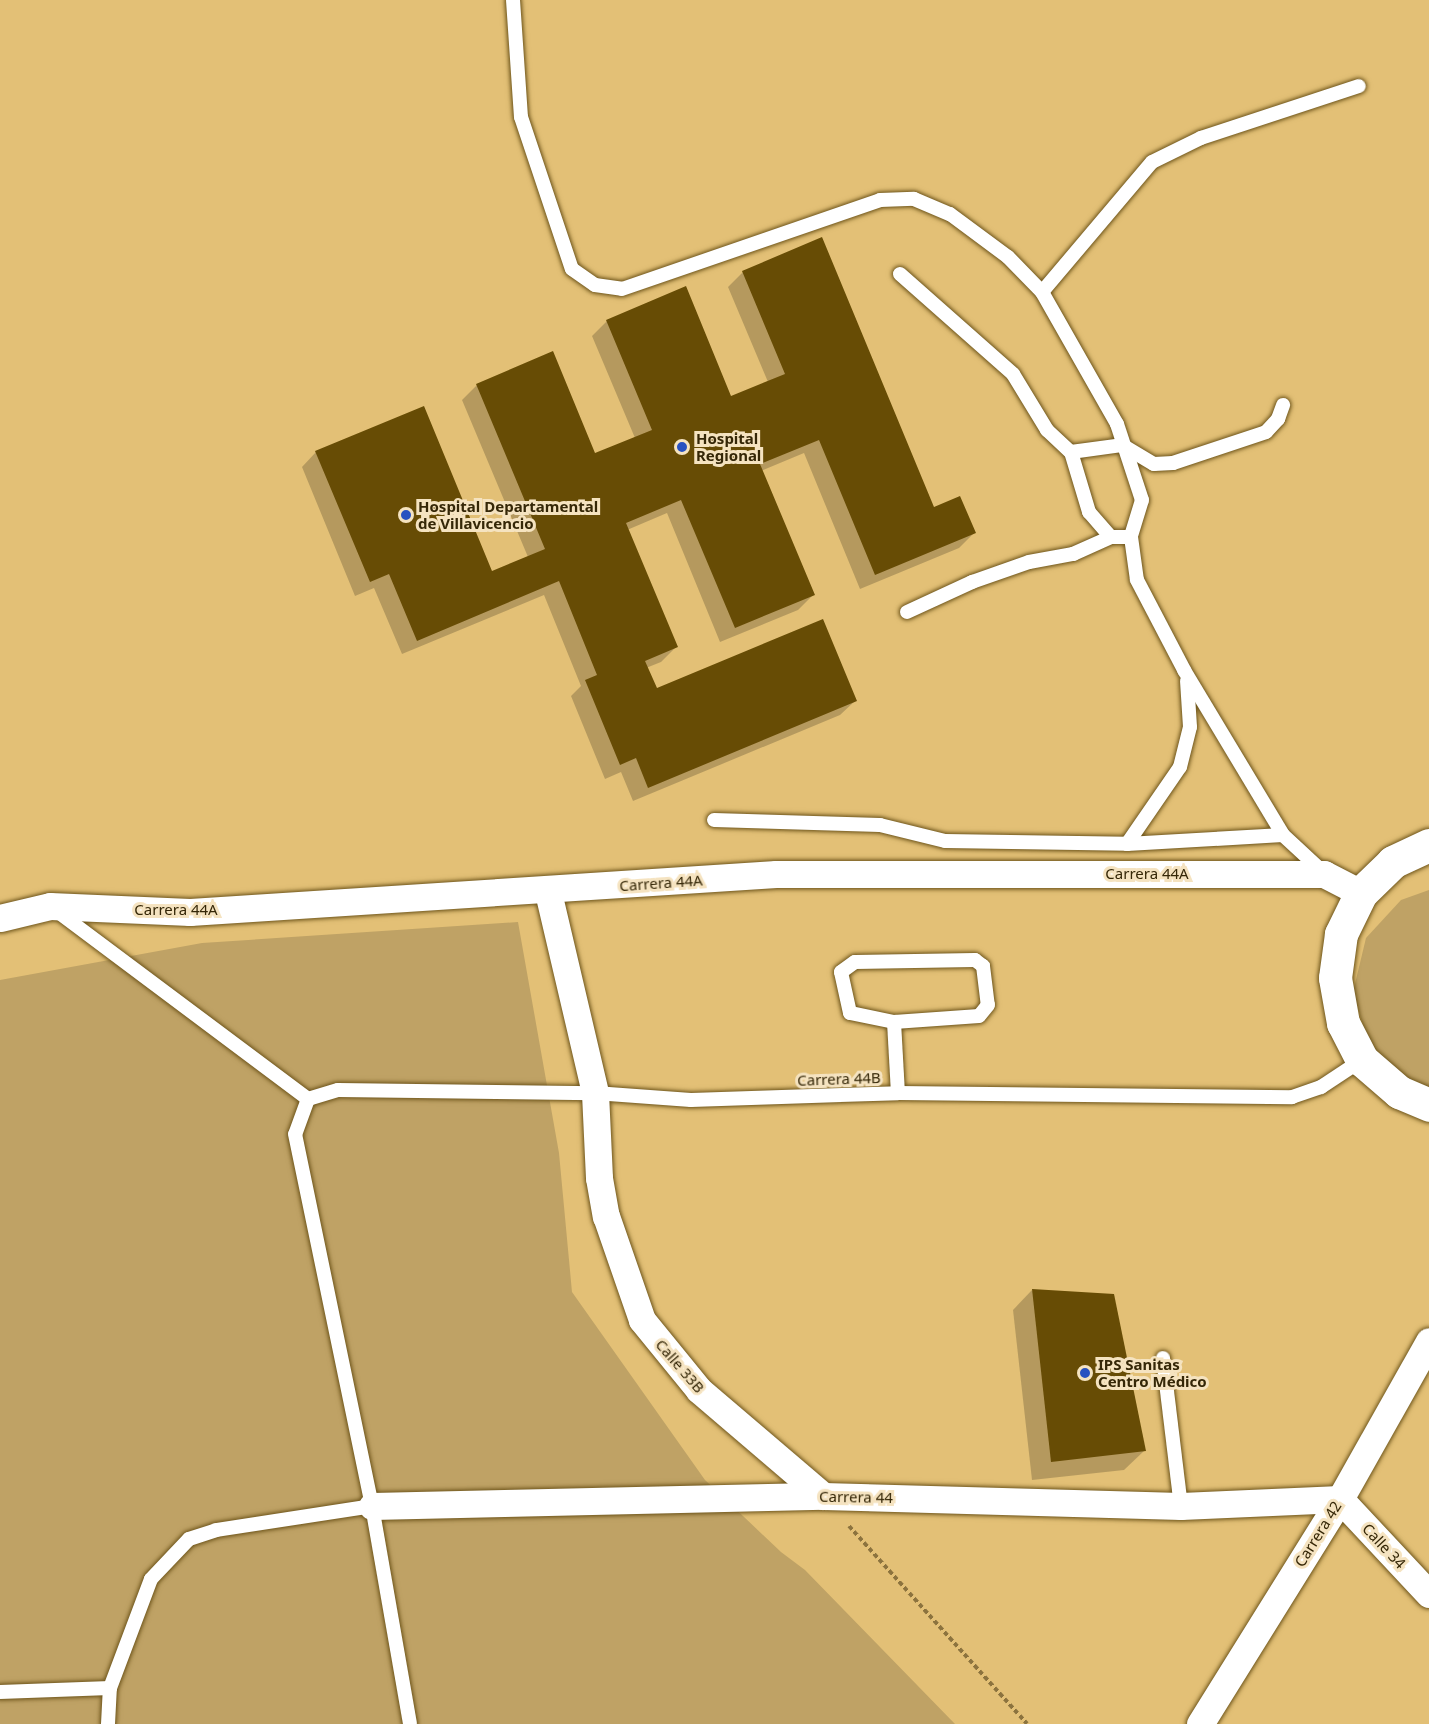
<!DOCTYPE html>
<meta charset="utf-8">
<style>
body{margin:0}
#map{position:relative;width:1429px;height:1724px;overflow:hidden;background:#e3c076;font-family:"Noto Sans",sans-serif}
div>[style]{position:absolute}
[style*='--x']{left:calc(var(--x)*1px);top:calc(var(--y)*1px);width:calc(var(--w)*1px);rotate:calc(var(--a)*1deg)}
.green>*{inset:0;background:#bfa265}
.shadow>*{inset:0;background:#0003}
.building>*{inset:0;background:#674c05}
.path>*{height:4px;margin-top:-2px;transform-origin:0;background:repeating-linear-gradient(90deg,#8c733e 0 4.5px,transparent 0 7.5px)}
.roads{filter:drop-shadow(0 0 2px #6e551b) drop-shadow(0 0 2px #6e551b)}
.service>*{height:14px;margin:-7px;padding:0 7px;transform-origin:7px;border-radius:7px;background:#fff}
.minor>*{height:27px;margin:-13.5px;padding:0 13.5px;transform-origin:13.5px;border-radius:13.5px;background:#fff}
.tertiary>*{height:33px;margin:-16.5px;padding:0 16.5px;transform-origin:16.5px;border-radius:16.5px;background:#fff}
.dots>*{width:16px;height:16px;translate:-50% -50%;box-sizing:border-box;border:3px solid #f5e3c0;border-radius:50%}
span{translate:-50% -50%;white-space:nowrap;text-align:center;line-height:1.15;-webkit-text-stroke:6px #f5e3c0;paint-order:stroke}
.poi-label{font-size:15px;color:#352707;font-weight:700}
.left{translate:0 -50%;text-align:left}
.street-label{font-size:15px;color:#352707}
</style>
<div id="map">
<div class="green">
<div style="clip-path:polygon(1429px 890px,1429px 1091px,1392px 1071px,1369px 1045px,1353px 992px,1366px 938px,1401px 900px)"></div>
<div style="clip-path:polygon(518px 922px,559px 1153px,572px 1292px,705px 1480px,781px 1552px,805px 1570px,955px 1724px,0 1724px,0 980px,202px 943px)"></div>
</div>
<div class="shadow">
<div style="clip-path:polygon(743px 272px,933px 509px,974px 533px,959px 548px,860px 589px,804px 453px,761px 471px,813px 595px,798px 610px,720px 642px,667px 513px,627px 530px,676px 647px,661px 662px,646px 668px,656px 690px,855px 701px,840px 715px,633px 801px,621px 772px,605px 779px,571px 696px,581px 686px,544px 595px,402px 654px,374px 588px,355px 596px,302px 467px,316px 452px,492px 573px,528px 557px,462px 400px,477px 385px,594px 455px,635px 438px,592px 336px,607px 321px,730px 398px,768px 382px,728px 287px)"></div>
<div style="clip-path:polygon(1032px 1290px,1144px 1451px,1124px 1470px,1032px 1480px,1013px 1310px)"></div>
</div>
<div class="building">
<div style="clip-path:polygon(822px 237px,934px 507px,960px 496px,976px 533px,875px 575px,819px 440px,760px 464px,815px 595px,735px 628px,681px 500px,626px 523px,678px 647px,645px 661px,657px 688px,823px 619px,857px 701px,648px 788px,636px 758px,620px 765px,585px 680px,597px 675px,559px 581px,417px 641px,389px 574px,370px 582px,315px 451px,424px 406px,492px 571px,545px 549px,476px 384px,553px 351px,595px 453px,652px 430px,606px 320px,686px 286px,731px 396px,785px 374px,742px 271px)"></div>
<div style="clip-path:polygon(1032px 1289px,1114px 1294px,1146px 1451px,1051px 1462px)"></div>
</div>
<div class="path">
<div style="--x:849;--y:1526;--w:266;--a:48"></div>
</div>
<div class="roads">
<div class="service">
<div style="--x:513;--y:0;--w:117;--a:86.1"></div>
<div style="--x:521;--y:117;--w:160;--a:71.5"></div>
<div style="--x:572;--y:269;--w:28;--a:35"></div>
<div style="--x:595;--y:285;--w:27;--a:8"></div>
<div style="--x:622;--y:289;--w:273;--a:-19"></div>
<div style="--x:880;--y:200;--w:34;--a:-2"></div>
<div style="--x:914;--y:199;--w:39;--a:23"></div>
<div style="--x:950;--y:214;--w:72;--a:36.6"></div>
<div style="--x:1008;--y:257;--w:49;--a:45.8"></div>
<div style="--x:1042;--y:292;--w:152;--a:60.4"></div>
<div style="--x:1117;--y:424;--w:80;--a:71.8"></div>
<div style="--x:1142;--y:500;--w:39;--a:107"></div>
<div style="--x:1131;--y:537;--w:43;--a:82.1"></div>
<div style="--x:1137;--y:580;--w:102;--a:62.4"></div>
<div style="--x:1184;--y:670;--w:192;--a:59"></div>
<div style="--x:1283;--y:835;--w:54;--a:42.8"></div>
<div style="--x:900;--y:274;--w:151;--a:41.5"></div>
<div style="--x:1013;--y:374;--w:66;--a:58.7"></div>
<div style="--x:1047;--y:430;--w:33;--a:43"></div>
<div style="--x:1071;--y:452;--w:63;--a:73.3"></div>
<div style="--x:1089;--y:512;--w:33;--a:49"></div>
<div style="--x:1111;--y:537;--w:20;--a:0"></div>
<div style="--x:1042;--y:292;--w:170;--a:-49.8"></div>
<div style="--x:1152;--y:162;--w:55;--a:-26.1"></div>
<div style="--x:1201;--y:138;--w:166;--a:-18.2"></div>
<div style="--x:1071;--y:452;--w:51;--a:-7.8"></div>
<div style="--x:1122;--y:445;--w:37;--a:31"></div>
<div style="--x:1154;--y:464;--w:19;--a:-3"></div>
<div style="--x:1173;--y:463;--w:98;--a:-18.4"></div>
<div style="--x:1266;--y:432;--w:18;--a:-47"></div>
<div style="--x:1278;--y:419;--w:15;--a:-70"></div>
<div style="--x:907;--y:612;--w:72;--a:-24.8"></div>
<div style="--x:972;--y:582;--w:60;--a:-19.3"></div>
<div style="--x:1029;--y:562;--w:45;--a:-10.3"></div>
<div style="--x:1073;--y:554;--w:42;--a:-24.1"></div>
<div style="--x:714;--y:820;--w:166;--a:1.7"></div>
<div style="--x:880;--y:825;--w:67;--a:13.8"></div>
<div style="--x:945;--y:841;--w:182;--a:0.9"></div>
<div style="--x:1127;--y:844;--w:156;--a:-3.3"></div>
<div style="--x:1127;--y:844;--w:93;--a:-55.5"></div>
<div style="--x:1180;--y:767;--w:41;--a:-76"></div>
<div style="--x:1190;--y:727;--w:46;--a:-93.7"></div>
<div style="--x:54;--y:909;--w:317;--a:36.8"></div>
<div style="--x:308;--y:1099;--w:37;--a:110"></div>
<div style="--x:295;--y:1134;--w:380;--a:78.3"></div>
<div style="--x:372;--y:1506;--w:221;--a:80.1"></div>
<div style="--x:975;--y:960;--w:10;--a:37"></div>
<div style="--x:983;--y:966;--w:39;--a:83"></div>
<div style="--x:988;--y:1005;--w:14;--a:129"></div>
<div style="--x:979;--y:1016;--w:85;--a:176"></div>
<div style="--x:894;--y:1022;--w:45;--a:-168.4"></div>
<div style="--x:850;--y:1013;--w:42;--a:-102.4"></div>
<div style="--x:841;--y:972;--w:17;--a:-36"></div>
<div style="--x:855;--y:962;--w:120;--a:-1"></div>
<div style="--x:894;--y:1022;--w:71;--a:86.8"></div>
<div style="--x:308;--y:1099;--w:31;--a:-17"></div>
<div style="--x:338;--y:1090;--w:257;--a:0.7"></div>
<div style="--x:595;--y:1093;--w:96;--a:4.2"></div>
<div style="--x:691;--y:1100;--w:207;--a:-1.9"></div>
<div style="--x:898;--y:1093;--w:394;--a:0.6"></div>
<div style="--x:1292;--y:1097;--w:31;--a:-19"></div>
<div style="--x:1321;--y:1087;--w:49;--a:-33.4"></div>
<div style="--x:1163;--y:1358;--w:149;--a:83.1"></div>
<div style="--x:0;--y:1692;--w:110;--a:-2.1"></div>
<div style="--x:110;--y:1688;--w:116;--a:-69.4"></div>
<div style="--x:151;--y:1579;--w:55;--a:-46.5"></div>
<div style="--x:189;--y:1539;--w:28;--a:-18"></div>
<div style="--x:216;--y:1530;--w:158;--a:-8.7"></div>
<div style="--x:108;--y:1724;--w:36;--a:-87"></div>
</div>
<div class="minor">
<div style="--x:548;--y:892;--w:206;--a:76.8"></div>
<div style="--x:595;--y:1093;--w:85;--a:87.3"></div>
<div style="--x:599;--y:1178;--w:39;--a:80"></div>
<div style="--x:606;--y:1216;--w:110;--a:70.9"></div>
<div style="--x:642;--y:1320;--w:90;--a:50.8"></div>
<div style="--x:699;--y:1390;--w:163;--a:40.5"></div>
<div style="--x:0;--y:918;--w:51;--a:-13.5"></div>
<div style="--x:50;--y:906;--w:140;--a:2.5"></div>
<div style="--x:190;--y:912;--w:587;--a:-3.71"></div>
<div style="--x:776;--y:874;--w:548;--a:0"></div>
<div style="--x:1324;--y:874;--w:42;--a:27.2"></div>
<div style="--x:372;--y:1506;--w:451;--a:-1.3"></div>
<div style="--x:823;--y:1496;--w:358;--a:1.6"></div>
<div style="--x:1181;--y:1506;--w:159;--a:-2.5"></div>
<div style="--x:1340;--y:1499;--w:130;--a:46.9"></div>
<div style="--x:1200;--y:1724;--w:265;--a:-58.1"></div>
<div style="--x:1340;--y:1499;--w:181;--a:-60.6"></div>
</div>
<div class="tertiary">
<div style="--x:1429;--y:845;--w:40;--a:155"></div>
<div style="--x:1393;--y:862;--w:45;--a:135.9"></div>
<div style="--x:1361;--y:893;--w:46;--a:116"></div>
<div style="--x:1341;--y:934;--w:44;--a:97.8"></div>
<div style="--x:1335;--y:978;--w:46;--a:79.9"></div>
<div style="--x:1343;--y:1023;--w:42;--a:62.8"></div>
<div style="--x:1362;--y:1060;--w:49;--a:40.9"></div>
<div style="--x:1399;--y:1092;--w:33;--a:23"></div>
</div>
</div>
<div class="dots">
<div style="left:682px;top:447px;background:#2851c0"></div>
<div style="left:406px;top:515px;background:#2851c0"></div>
<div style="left:1085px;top:1373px;background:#2851c0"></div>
</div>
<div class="poi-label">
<span class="left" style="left:696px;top:447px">Hospital<br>Regional</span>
<span class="left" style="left:418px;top:515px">Hospital Departamental<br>de Villavicencio</span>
<span class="left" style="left:1098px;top:1373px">IPS Sanitas<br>Centro Médico</span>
</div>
<div class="street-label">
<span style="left:1147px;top:874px">Carrera 44A</span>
<span style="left:661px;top:883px;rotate:-4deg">Carrera 44A</span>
<span style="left:176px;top:910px">Carrera 44A</span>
<span style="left:839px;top:1079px;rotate:-2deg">Carrera 44B</span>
<span style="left:680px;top:1366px;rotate:49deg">Calle 33B</span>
<span style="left:856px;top:1497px;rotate:1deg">Carrera 44</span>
<span style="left:1318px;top:1534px;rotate:-58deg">Carrera 42</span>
<span style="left:1384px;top:1546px;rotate:47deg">Calle 34</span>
</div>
</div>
